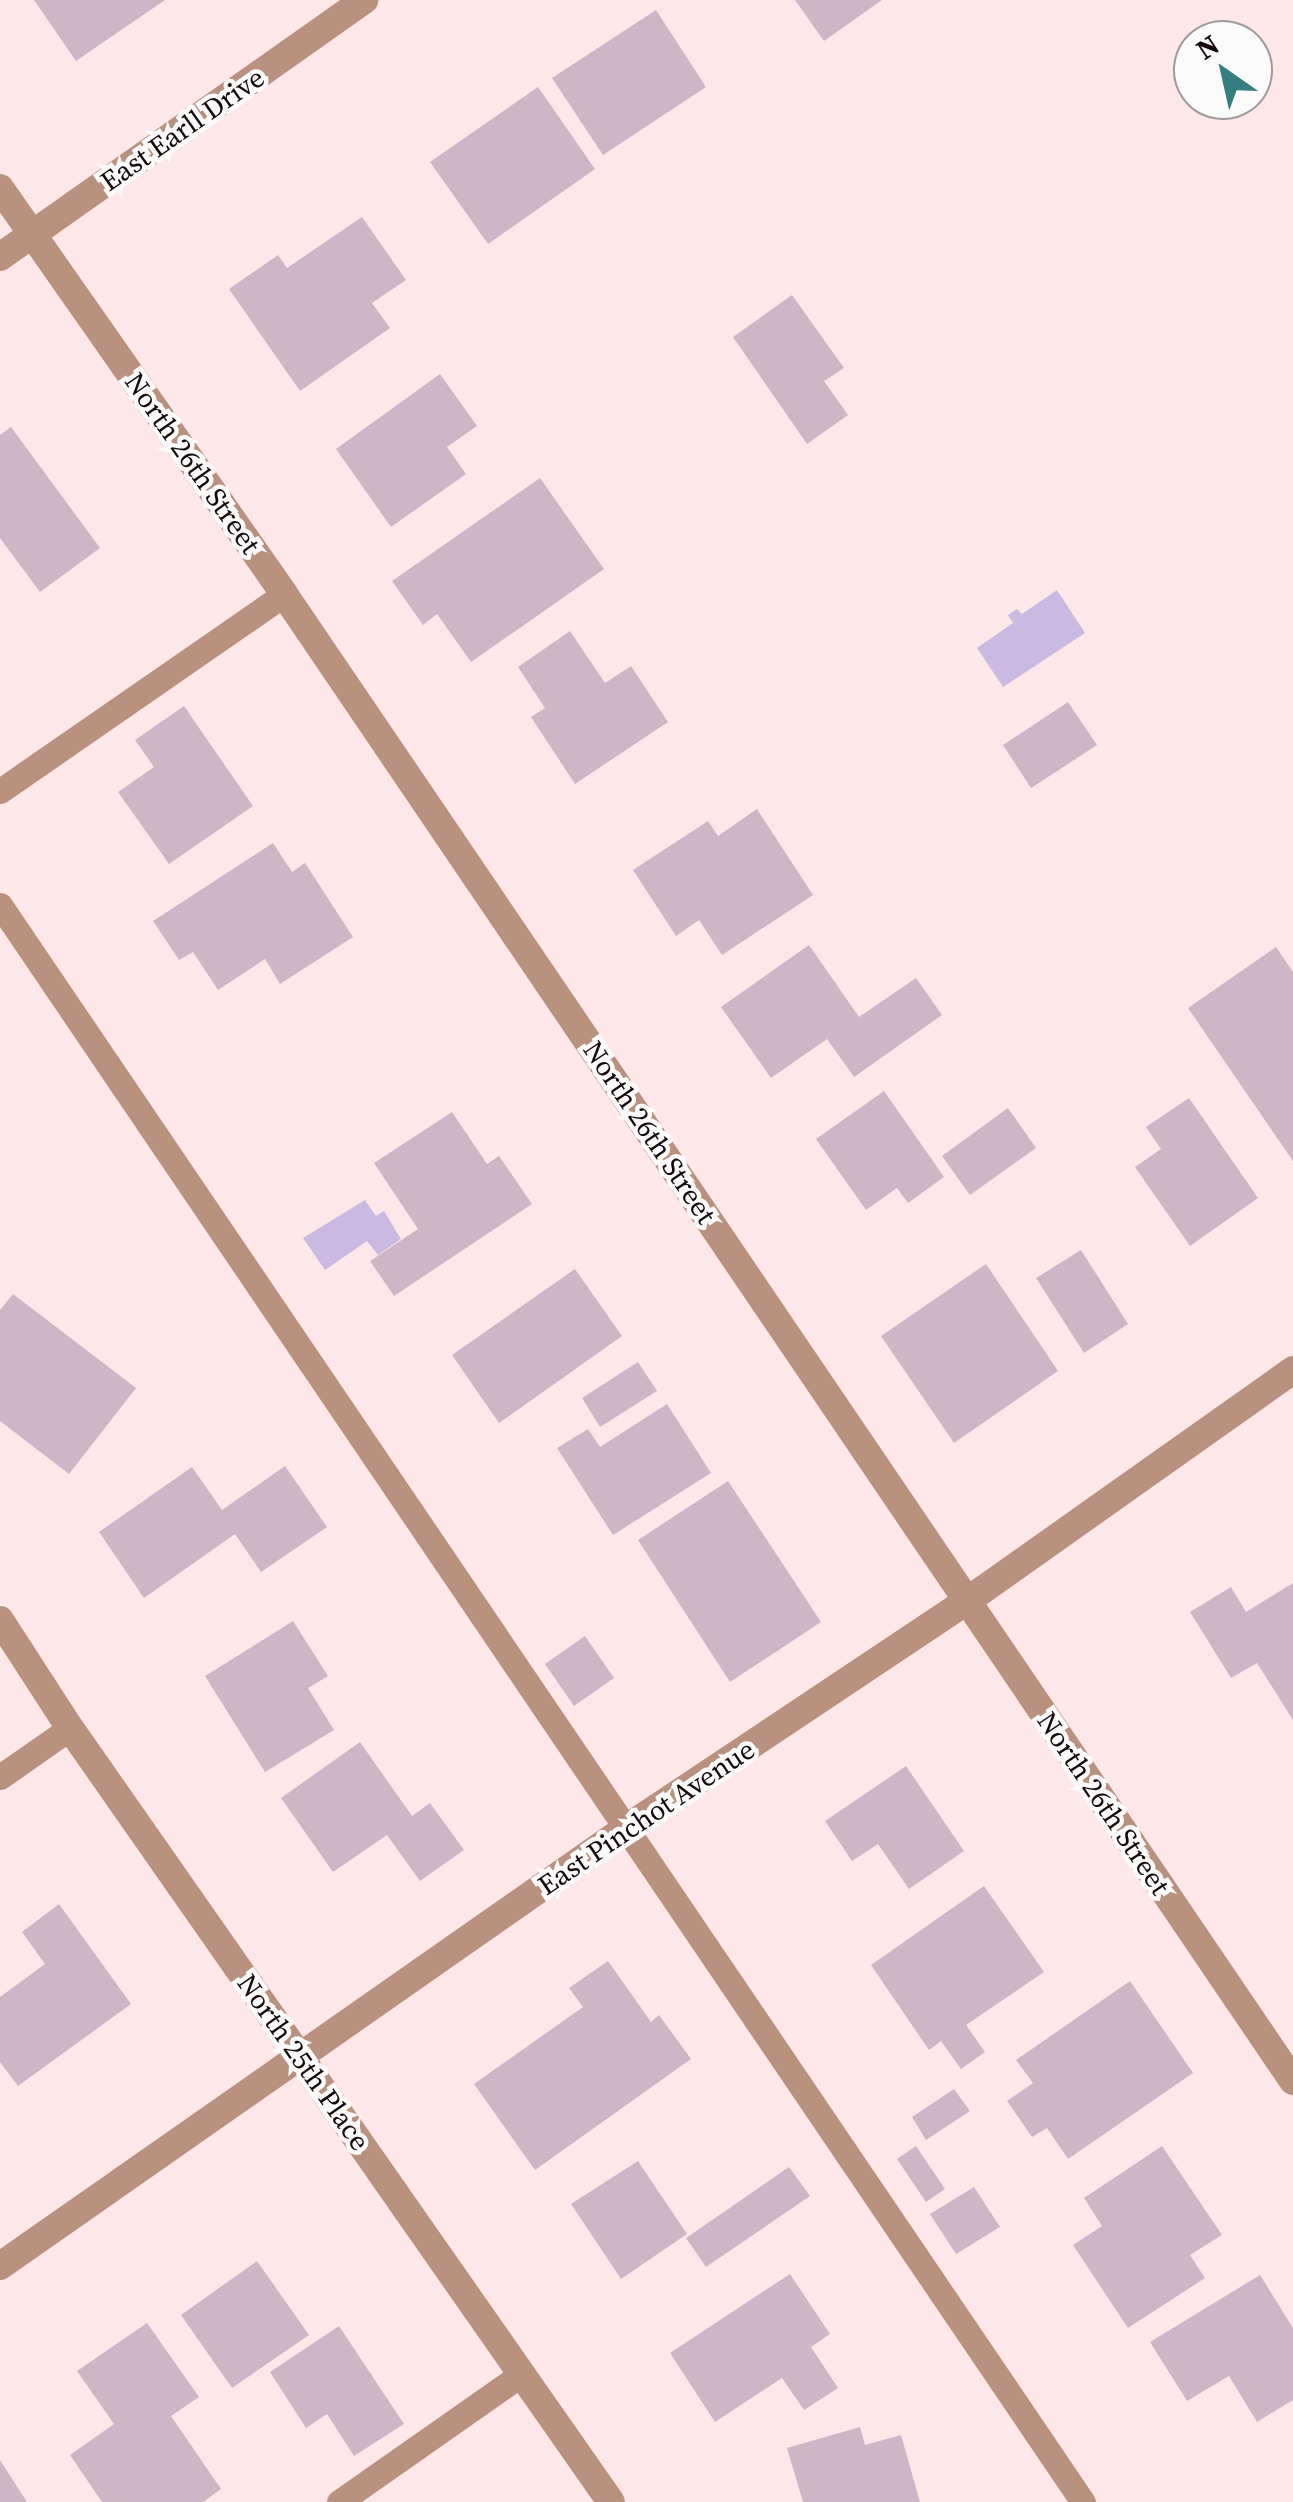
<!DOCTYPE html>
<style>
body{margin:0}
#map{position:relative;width:1293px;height:2502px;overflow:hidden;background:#fde7e8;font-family:"Source Serif 4",serif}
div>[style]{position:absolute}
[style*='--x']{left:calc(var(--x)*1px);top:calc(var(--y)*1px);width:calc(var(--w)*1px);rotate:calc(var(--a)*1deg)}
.water>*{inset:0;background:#cabae2}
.building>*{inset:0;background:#d0b5c7}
.service>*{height:25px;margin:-12.5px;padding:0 12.5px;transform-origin:12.5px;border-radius:12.5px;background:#b8927f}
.minor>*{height:28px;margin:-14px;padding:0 14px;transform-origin:14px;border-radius:14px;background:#b8927f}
span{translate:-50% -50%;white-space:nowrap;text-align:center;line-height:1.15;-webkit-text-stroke:9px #fafafa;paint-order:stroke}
.street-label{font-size:28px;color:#150a0b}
.north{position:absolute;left:1173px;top:20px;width:100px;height:100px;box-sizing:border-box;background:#fafafa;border:2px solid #9e9a9a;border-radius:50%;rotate:326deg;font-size:28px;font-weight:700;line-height:40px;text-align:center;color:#150a0b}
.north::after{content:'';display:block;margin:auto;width:35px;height:45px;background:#347d80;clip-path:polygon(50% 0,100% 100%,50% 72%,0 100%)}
</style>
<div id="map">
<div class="water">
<div style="clip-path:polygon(1057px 590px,1085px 633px,1003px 687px,977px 648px,1013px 623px,1008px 615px,1017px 609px,1022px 614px)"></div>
<div style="clip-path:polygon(365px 1200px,376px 1216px,384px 1211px,401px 1239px,378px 1255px,367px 1241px,325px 1270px,303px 1238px)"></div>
</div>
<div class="building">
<div style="clip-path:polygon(34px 0,165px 0,76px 61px)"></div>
<div style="clip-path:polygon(795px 0,882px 0,824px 41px)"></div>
<div style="clip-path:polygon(656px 10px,706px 87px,603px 155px,552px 78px)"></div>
<div style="clip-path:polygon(538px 87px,595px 169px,488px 244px,430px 162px)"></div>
<div style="clip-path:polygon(362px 217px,406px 280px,372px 303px,390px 328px,300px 391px,229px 289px,278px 255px,287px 268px)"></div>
<div style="clip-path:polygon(792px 295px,844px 368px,824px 381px,848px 415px,807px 444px,733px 337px)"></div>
<div style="clip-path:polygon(440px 374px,477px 426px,447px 447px,466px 474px,391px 527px,336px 449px)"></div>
<div style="clip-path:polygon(11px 427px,100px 548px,40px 592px,0 538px,0 435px)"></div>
<div style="clip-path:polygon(540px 478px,604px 569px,471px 662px,437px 614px,423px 625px,392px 581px)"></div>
<div style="clip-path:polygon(570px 631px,605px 683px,631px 666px,668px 722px,575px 784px,531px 717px,545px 708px,518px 667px)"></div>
<div style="clip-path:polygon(1068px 702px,1097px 745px,1031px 788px,1003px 745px)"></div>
<div style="clip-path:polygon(184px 706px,253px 806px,169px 864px,118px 792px,154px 767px,135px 740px)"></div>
<div style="clip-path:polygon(757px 809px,813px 895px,722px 955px,699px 920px,676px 936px,633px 870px,708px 821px,718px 836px)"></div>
<div style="clip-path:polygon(273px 843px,292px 872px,305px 863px,353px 937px,280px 984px,265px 959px,218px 990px,193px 952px,179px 960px,153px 921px)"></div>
<div style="clip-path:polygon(809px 945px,859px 1017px,916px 978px,942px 1015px,854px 1077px,827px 1039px,771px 1078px,721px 1007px)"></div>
<div style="clip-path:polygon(1276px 947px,1293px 972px,1293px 1161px,1188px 1008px)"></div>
<div style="clip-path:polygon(884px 1091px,944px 1177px,908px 1203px,897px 1188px,866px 1210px,816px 1139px)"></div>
<div style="clip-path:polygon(1189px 1098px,1258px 1198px,1190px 1246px,1135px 1167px,1161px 1149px,1146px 1127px)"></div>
<div style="clip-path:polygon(1008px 1108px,1036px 1148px,970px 1195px,942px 1156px)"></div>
<div style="clip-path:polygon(452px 1112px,487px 1164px,499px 1156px,532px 1204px,394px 1296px,370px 1261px,418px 1229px,374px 1163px)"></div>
<div style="clip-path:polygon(1081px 1250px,1128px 1324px,1084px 1353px,1036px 1278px)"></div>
<div style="clip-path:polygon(986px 1264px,1058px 1371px,954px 1443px,881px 1336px)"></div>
<div style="clip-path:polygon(575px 1269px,622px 1336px,499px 1423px,452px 1355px)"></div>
<div style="clip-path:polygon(13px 1294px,136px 1388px,69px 1474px,0 1421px,0 1310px)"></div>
<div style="clip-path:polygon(638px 1362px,657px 1391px,600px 1427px,582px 1398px)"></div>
<div style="clip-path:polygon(667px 1404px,711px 1473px,613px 1535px,557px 1448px,588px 1429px,600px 1447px)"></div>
<div style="clip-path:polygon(285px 1466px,327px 1527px,261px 1572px,235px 1534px,144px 1598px,99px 1532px,192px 1467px,222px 1510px)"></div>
<div style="clip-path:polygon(728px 1481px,821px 1622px,730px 1682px,638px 1540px)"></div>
<div style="clip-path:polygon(1293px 1583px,1293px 1720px,1257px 1663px,1231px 1678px,1190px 1612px,1231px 1587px,1246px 1612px)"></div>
<div style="clip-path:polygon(293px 1621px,328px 1676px,308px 1688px,334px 1730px,265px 1772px,205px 1676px)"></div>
<div style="clip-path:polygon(585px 1636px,614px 1678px,574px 1706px,545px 1664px)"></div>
<div style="clip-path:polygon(360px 1742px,412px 1816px,430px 1803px,464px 1850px,420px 1881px,387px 1835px,333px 1872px,281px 1798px)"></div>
<div style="clip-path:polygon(906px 1766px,964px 1851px,909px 1889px,878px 1844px,852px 1861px,825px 1821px)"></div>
<div style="clip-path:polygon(984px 1886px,1044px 1972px,966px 2025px,985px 2052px,961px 2069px,941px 2041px,929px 2050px,871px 1965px)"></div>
<div style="clip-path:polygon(59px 1904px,131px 2004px,18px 2086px,0 2062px,0 1997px,45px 1964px,22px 1932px)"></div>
<div style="clip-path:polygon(608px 1961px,651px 2022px,659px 2015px,691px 2059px,535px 2170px,474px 2084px,583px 2007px,569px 1988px)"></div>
<div style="clip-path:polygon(1130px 1981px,1193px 2073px,1068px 2159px,1047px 2128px,1032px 2137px,1007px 2101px,1033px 2083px,1016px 2060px)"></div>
<div style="clip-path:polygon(954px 2089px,970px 2111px,926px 2140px,912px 2117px)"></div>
<div style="clip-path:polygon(916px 2146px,945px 2189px,926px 2202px,897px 2159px)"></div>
<div style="clip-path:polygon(1162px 2146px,1222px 2235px,1190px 2255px,1205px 2278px,1128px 2328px,1073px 2245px,1102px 2226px,1084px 2198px)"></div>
<div style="clip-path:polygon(638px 2161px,687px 2234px,621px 2279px,571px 2204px)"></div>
<div style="clip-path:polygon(789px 2167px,810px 2196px,706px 2267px,686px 2238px)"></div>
<div style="clip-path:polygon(974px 2187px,1000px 2227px,956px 2254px,930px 2214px)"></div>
<div style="clip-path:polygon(257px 2261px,309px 2335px,232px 2388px,181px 2315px)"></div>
<div style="clip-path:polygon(790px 2274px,830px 2334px,811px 2347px,838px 2388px,804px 2410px,782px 2378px,715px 2422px,670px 2353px)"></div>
<div style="clip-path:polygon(1260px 2275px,1293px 2328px,1293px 2400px,1257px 2422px,1229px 2376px,1187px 2401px,1150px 2342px)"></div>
<div style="clip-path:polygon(147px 2323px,199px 2397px,171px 2416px,221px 2489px,203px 2502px,102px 2502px,70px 2455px,114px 2424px,77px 2371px)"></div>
<div style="clip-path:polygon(339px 2326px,404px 2424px,354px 2456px,327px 2414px,306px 2428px,270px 2372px)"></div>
<div style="clip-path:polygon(860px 2427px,865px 2445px,901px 2435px,920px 2502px,803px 2502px,787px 2448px)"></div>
<div style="clip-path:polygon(0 2460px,27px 2502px,0 2502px)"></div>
</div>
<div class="service">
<div style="--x:0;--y:791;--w:346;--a:-34.7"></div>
<div style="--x:0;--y:905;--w:1930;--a:55.86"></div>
<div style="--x:0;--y:1777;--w:85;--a:-35"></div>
<div style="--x:339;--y:2502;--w:223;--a:-35"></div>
</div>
<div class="minor">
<div style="--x:0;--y:188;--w:495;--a:55"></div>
<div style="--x:284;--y:594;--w:1797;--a:55.84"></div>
<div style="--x:0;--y:257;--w:446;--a:-35.2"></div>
<div style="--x:0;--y:1620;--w:129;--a:57.1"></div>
<div style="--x:70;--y:1728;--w:944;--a:55.05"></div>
<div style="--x:0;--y:2266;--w:763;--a:-34.96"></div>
<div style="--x:625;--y:1829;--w:411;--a:-33.7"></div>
<div style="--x:967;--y:1601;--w:400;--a:-35.3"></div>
</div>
<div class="street-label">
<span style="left:182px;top:129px;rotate:-35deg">East Earll Drive</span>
<span style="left:193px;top:463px;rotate:55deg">North 26th Street</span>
<span style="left:650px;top:1132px;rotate:56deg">North 26th Street</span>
<span style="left:1104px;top:1803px;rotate:56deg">North 26th Street</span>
<span style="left:646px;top:1817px;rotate:-34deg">East Pinchot Avenue</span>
<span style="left:304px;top:2062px;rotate:55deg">North 25th Place</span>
</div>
<div class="north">N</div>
</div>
